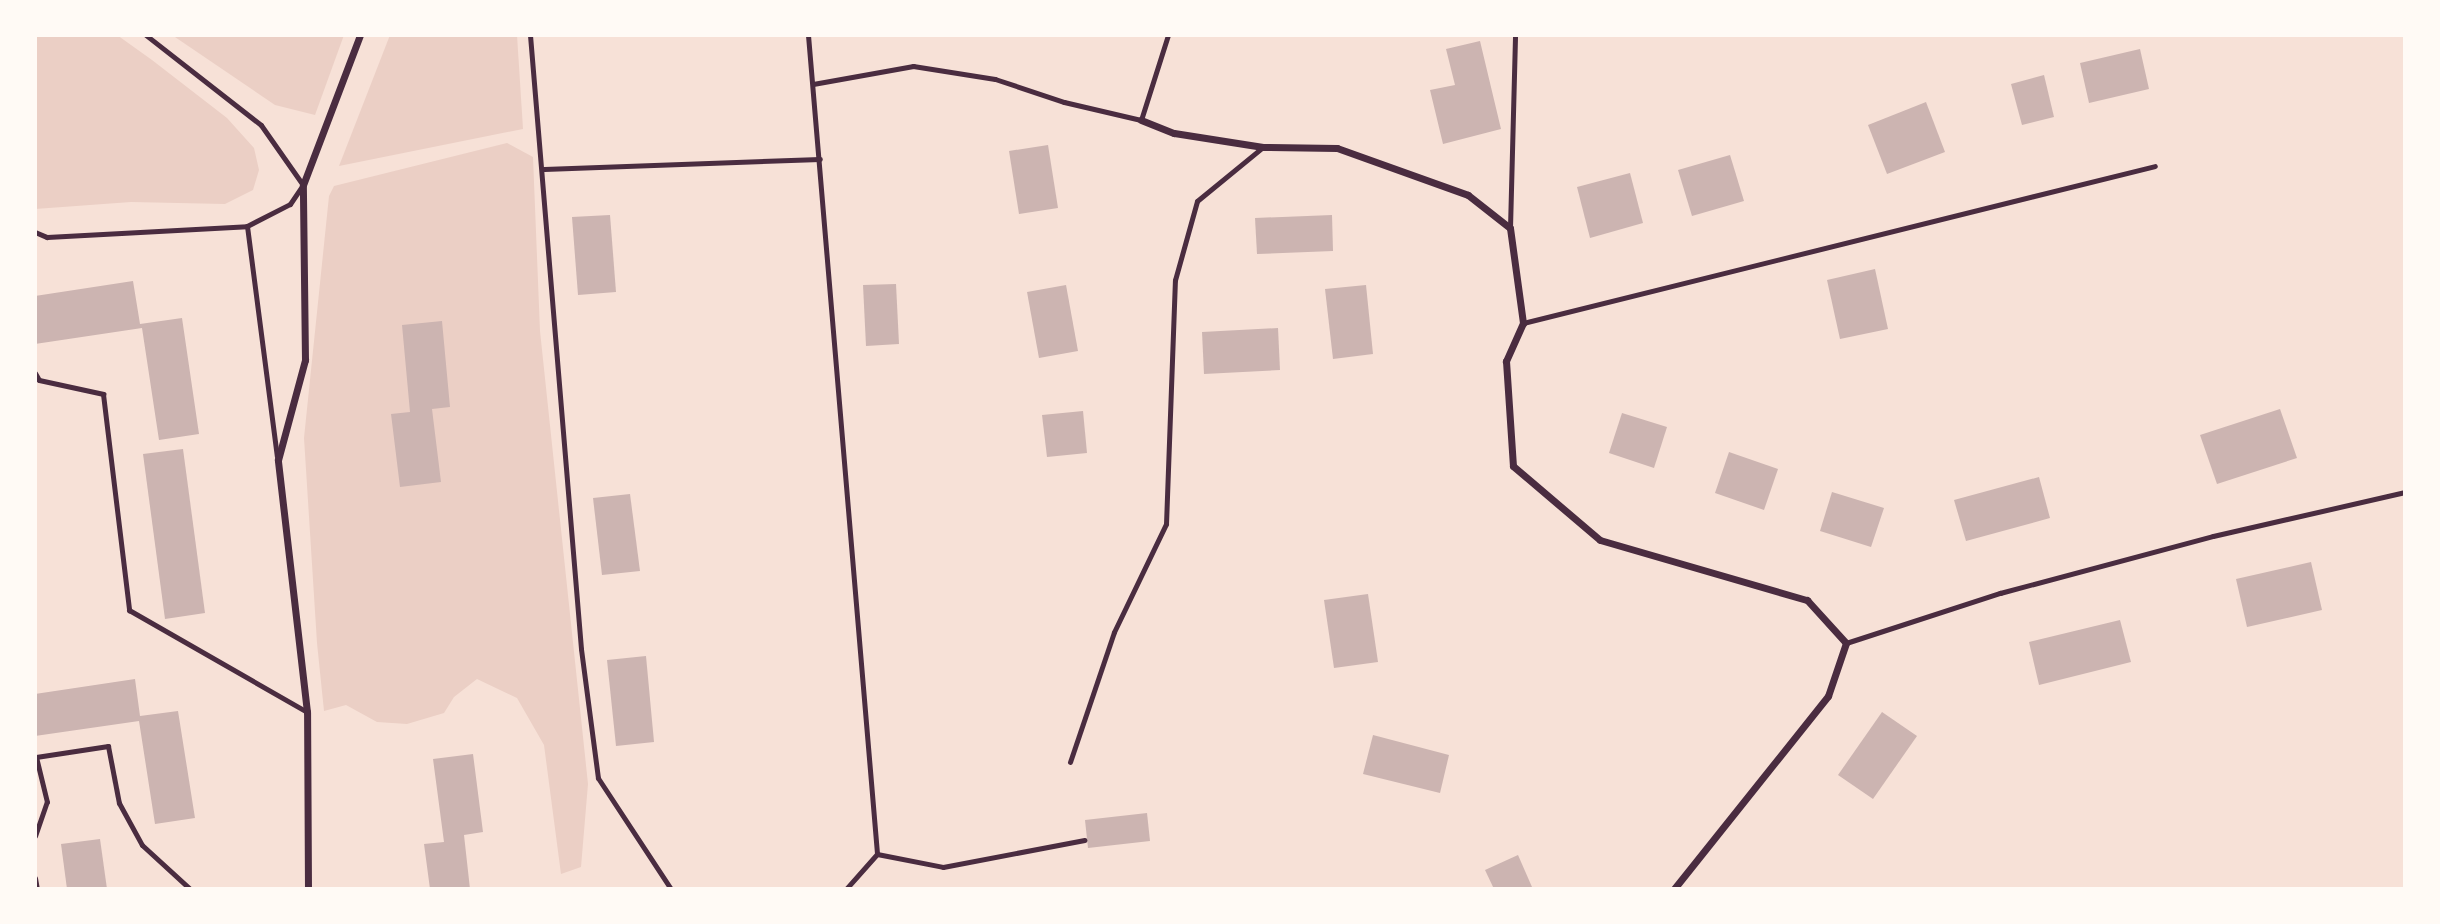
<!DOCTYPE html>
<style>
body{margin:0}
#map{position:relative;width:2440px;height:924px;overflow:hidden;background:#f7e1d7;font-family:Ubuntu,sans-serif}
div>[style]{position:absolute}
[style*='--x']{left:calc(var(--x)*1px);top:calc(var(--y)*1px);width:calc(var(--w)*1px);rotate:calc(var(--a)*1deg)}
.green>*{inset:0;background:#ebcfc5}
.building>*{inset:0;background:#ccb4b1}
.service>*{height:5px;margin:-2.5px;padding:0 2.5px;transform-origin:2.5px;border-radius:2.5px;background:#4a2c40}
.minor>*{height:7px;margin:-3.5px;padding:0 3.5px;transform-origin:3.5px;border-radius:3.5px;background:#4a2c40}
span{translate:-50% -50%;white-space:nowrap;text-align:center;line-height:1.15;-webkit-text-stroke:5px #fffaf5;paint-order:stroke}
.frame{position:absolute;inset:0;border:37px solid #fffaf5;pointer-events:none}
</style>
<div id="map">
<div class="green">
<div style="clip-path:polygon(35px 35px,117px 35px,152px 60px,227px 118px,254px 148px,259px 170px,253px 190px,225px 204px,131px 202px,35px 209px)"></div>
<div style="clip-path:polygon(172px 35px,344px 35px,315px 115px,275px 105px)"></div>
<div style="clip-path:polygon(390px 35px,517px 35px,523px 129px,339px 166px)"></div>
<div style="clip-path:polygon(507px 143px,533px 157px,540px 331px,588px 784px,581px 867px,561px 874px,544px 745px,517px 698px,477px 679px,454px 697px,444px 713px,407px 724px,377px 722px,346px 705px,324px 711px,317px 643px,304px 438px,329px 196px,334px 186px)"></div>
</div>
<div class="building">
<div style="clip-path:polygon(1480px 41px,1501px 129px,1443px 144px,1430px 90px,1455px 85px,1446px 49px)"></div>
<div style="clip-path:polygon(2140px 49px,2149px 89px,2089px 103px,2080px 63px)"></div>
<div style="clip-path:polygon(2044px 75px,2054px 117px,2022px 125px,2011px 84px)"></div>
<div style="clip-path:polygon(1926px 102px,1945px 152px,1887px 174px,1868px 125px)"></div>
<div style="clip-path:polygon(1048px 145px,1058px 208px,1019px 214px,1009px 151px)"></div>
<div style="clip-path:polygon(1730px 155px,1744px 201px,1692px 216px,1678px 170px)"></div>
<div style="clip-path:polygon(1630px 173px,1643px 223px,1590px 238px,1577px 187px)"></div>
<div style="clip-path:polygon(610px 215px,616px 292px,578px 295px,572px 217px)"></div>
<div style="clip-path:polygon(1332px 215px,1333px 251px,1257px 254px,1255px 218px)"></div>
<div style="clip-path:polygon(1875px 269px,1888px 329px,1840px 339px,1827px 280px)"></div>
<div style="clip-path:polygon(133px 281px,140px 324px,182px 318px,199px 434px,159px 440px,142px 328px,35px 344px,35px 296px)"></div>
<div style="clip-path:polygon(896px 284px,899px 344px,866px 346px,863px 285px)"></div>
<div style="clip-path:polygon(1066px 285px,1078px 351px,1039px 358px,1027px 292px)"></div>
<div style="clip-path:polygon(1366px 285px,1373px 354px,1333px 359px,1325px 289px)"></div>
<div style="clip-path:polygon(442px 321px,450px 407px,432px 409px,441px 482px,400px 487px,391px 414px,410px 412px,402px 325px)"></div>
<div style="clip-path:polygon(1278px 328px,1280px 370px,1204px 374px,1202px 332px)"></div>
<div style="clip-path:polygon(2280px 409px,2297px 458px,2217px 484px,2200px 435px)"></div>
<div style="clip-path:polygon(1083px 411px,1087px 453px,1047px 457px,1042px 415px)"></div>
<div style="clip-path:polygon(1622px 413px,1667px 427px,1654px 468px,1609px 453px)"></div>
<div style="clip-path:polygon(183px 449px,205px 613px,165px 619px,143px 454px)"></div>
<div style="clip-path:polygon(1729px 452px,1778px 469px,1764px 510px,1715px 493px)"></div>
<div style="clip-path:polygon(2039px 477px,2050px 518px,1966px 541px,1954px 500px)"></div>
<div style="clip-path:polygon(1832px 492px,1884px 508px,1871px 547px,1820px 531px)"></div>
<div style="clip-path:polygon(630px 494px,640px 571px,602px 575px,593px 498px)"></div>
<div style="clip-path:polygon(2311px 562px,2322px 610px,2247px 627px,2236px 579px)"></div>
<div style="clip-path:polygon(1368px 594px,1378px 662px,1334px 668px,1324px 600px)"></div>
<div style="clip-path:polygon(2120px 620px,2131px 662px,2039px 685px,2029px 642px)"></div>
<div style="clip-path:polygon(646px 656px,654px 742px,616px 746px,607px 660px)"></div>
<div style="clip-path:polygon(135px 679px,140px 716px,178px 711px,195px 818px,155px 824px,139px 721px,35px 736px,35px 694px)"></div>
<div style="clip-path:polygon(1882px 712px,1917px 736px,1873px 799px,1838px 775px)"></div>
<div style="clip-path:polygon(1373px 735px,1449px 755px,1440px 793px,1363px 774px)"></div>
<div style="clip-path:polygon(473px 754px,483px 832px,464px 835px,470px 889px,430px 889px,424px 844px,444px 842px,433px 759px)"></div>
<div style="clip-path:polygon(1147px 813px,1150px 841px,1088px 848px,1085px 820px)"></div>
<div style="clip-path:polygon(100px 839px,107px 889px,67px 889px,61px 844px)"></div>
<div style="clip-path:polygon(1518px 855px,1532px 887px,1494px 889px,1485px 870px)"></div>
</div>
<div class="service">
<div style="--x:530;--y:35;--w:616;--a:85.25"></div>
<div style="--x:581;--y:649;--w:130;--a:82.5"></div>
<div style="--x:598;--y:778;--w:133;--a:56.7"></div>
<div style="--x:808;--y:35;--w:822;--a:85.18"></div>
<div style="--x:877;--y:854;--w:47;--a:131.5"></div>
<div style="--x:813;--y:84;--w:102;--a:-10.2"></div>
<div style="--x:913;--y:66;--w:83;--a:9"></div>
<div style="--x:995;--y:79;--w:73;--a:18.4"></div>
<div style="--x:1064;--y:102;--w:79;--a:13.2"></div>
<div style="--x:1141;--y:120;--w:89;--a:-72.4"></div>
<div style="--x:544;--y:169;--w:276;--a:-2.1"></div>
<div style="--x:247;--y:226;--w:232;--a:82.6"></div>
<div style="--x:1510;--y:228;--w:193;--a:-88.5"></div>
<div style="--x:35;--y:232;--w:13;--a:23"></div>
<div style="--x:47;--y:237;--w:200;--a:-3.1"></div>
<div style="--x:247;--y:226;--w:48;--a:-27.1"></div>
<div style="--x:290;--y:204;--w:23;--a:-56"></div>
<div style="--x:303;--y:185;--w:73;--a:-125"></div>
<div style="--x:261;--y:125;--w:146;--a:-142"></div>
<div style="--x:1523;--y:323;--w:651;--a:-13.95"></div>
<div style="--x:35;--y:373;--w:8;--a:60"></div>
<div style="--x:39;--y:380;--w:66;--a:12.3"></div>
<div style="--x:103;--y:394;--w:218;--a:83.1"></div>
<div style="--x:129;--y:610;--w:205;--a:29.8"></div>
<div style="--x:1846;--y:643;--w:162;--a:-18"></div>
<div style="--x:2000;--y:593;--w:220;--a:-15"></div>
<div style="--x:2213;--y:536;--w:197;--a:-12.9"></div>
<div style="--x:1070;--y:762;--w:137;--a:-71.3"></div>
<div style="--x:1114;--y:632;--w:120;--a:-64.3"></div>
<div style="--x:1166;--y:524;--w:244;--a:-87.9"></div>
<div style="--x:1175;--y:280;--w:82;--a:-74.4"></div>
<div style="--x:1197;--y:201;--w:85;--a:-39.3"></div>
<div style="--x:35;--y:836;--w:36;--a:-71"></div>
<div style="--x:47;--y:802;--w:46;--a:-103.7"></div>
<div style="--x:36;--y:757;--w:73;--a:-8.7"></div>
<div style="--x:108;--y:746;--w:58;--a:79.1"></div>
<div style="--x:119;--y:803;--w:48;--a:61.3"></div>
<div style="--x:142;--y:845;--w:65;--a:42.5"></div>
<div style="--x:877;--y:854;--w:67;--a:11.1"></div>
<div style="--x:943;--y:867;--w:144;--a:-10.8"></div>
<div style="--x:35;--y:878;--w:11;--a:80"></div>
</div>
<div class="minor">
<div style="--x:1141;--y:120;--w:35;--a:22"></div>
<div style="--x:1174;--y:133;--w:90;--a:8.9"></div>
<div style="--x:1263;--y:147;--w:74;--a:0.8"></div>
<div style="--x:1337;--y:148;--w:139;--a:19.7"></div>
<div style="--x:1468;--y:195;--w:53;--a:38.2"></div>
<div style="--x:1510;--y:228;--w:96;--a:82.2"></div>
<div style="--x:1523;--y:323;--w:42;--a:114.1"></div>
<div style="--x:1506;--y:361;--w:105;--a:86.2"></div>
<div style="--x:1513;--y:466;--w:114;--a:40.4"></div>
<div style="--x:1600;--y:540;--w:216;--a:16.2"></div>
<div style="--x:1807;--y:600;--w:58;--a:47.8"></div>
<div style="--x:1846;--y:643;--w:56;--a:108.8"></div>
<div style="--x:1828;--y:696;--w:247;--a:128.6"></div>
<div style="--x:308;--y:889;--w:177;--a:-90.3"></div>
<div style="--x:307;--y:712;--w:254;--a:-96.6"></div>
<div style="--x:278;--y:460;--w:104;--a:-74.9"></div>
<div style="--x:305;--y:360;--w:175;--a:-90.7"></div>
<div style="--x:303;--y:185;--w:160;--a:-69.2"></div>
</div>
<div class="frame"></div>
</div>
